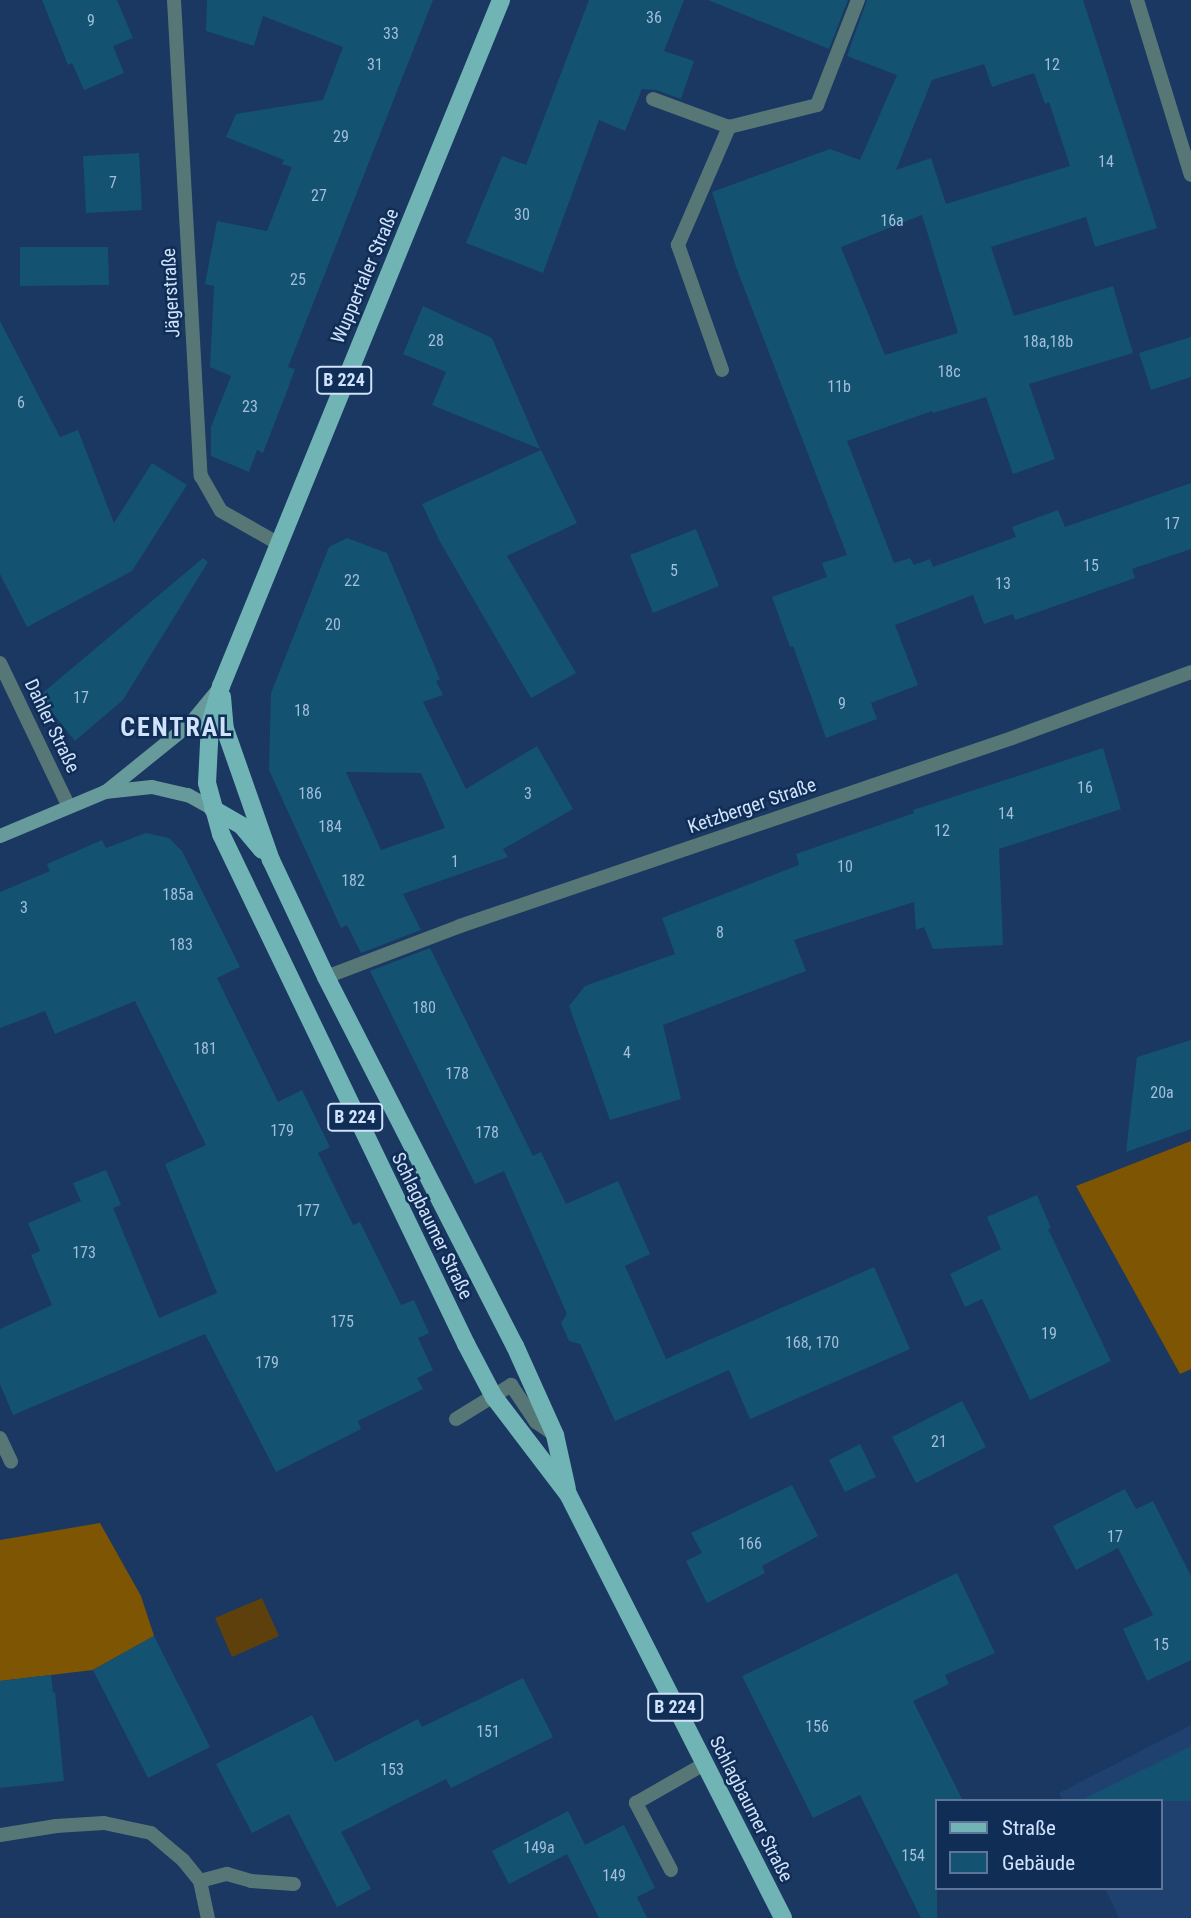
<!DOCTYPE html>
<meta charset="utf-8">
<style>
body{margin:0}
#map{position:relative;width:1191px;height:1918px;overflow:hidden;background:#1a3861;font-family:"Roboto Condensed",sans-serif}
div>[style]{position:absolute}
[style*='--x']{left:calc(var(--x)*1px);top:calc(var(--y)*1px);width:calc(var(--w)*1px);rotate:calc(var(--a)*1deg)}
.built>*{inset:0;background:#1e4170}
.green>*{inset:0;background:#5d400c}
.forest>*{inset:0;background:#7e5502}
.building>*{inset:0;background:#145272}
.lane>*{height:14px;margin:-7px;padding:0 7px;transform-origin:7px;border-radius:7px;background:#577777}
.street>*{height:14px;margin:-7px;padding:0 7px;transform-origin:7px;border-radius:7px;background:#577777}
.secondary>*{height:14px;margin:-7px;padding:0 7px;transform-origin:7px;border-radius:7px;background:#679a9a}
.primary>*{height:18px;margin:-9px;padding:0 9px;transform-origin:9px;border-radius:9px;background:#71b4b5}
span{translate:-50% -50%;white-space:nowrap;text-align:center;line-height:1.15;-webkit-text-stroke:5px #102d55;paint-order:stroke}
.number-label{font-size:16px;color:#a1beda}
.number-label span{-webkit-text-stroke-width:0}
.shield-label span{padding:2px 5px;background:#102d55;border:2px solid;border-radius:5px;-webkit-text-stroke-width:0}
.shield-label{font-size:18px;color:#d0e2fc;font-weight:700}
.street-label{font-size:19px;color:#d0e2fc}
.district-label{font-size:26px;color:#d0e2fc;font-weight:700;letter-spacing:2px}
.legend{position:absolute;left:935px;top:1799px;width:228px;height:91px;box-sizing:border-box;background:#102d55;border:2px solid #5d7598;margin:0;padding:9px 12px;list-style:none;font-size:21px;color:#d0e2fc}
.legend li{display:flex;align-items:center;gap:14px;height:35px}
.legend b{width:35px;border:2px solid #5d7598}
</style>
<div id="map">
<div class="built">
<div style="clip-path:polygon(1191px 1725px,1191px 1918px,1119px 1918px,1105px 1888px,1161px 1888px,1161px 1801px,1063px 1801px,1059px 1793px)"></div>
</div>
<div class="green">
<div style="clip-path:polygon(262px 1598px,279px 1636px,232px 1657px,215px 1618px)"></div>
</div>
<div class="forest">
<div style="clip-path:polygon(1191px 1141px,1191px 1369px,1180px 1374px,1076px 1186px)"></div>
<div style="clip-path:polygon(100px 1523px,141px 1596px,154px 1636px,93px 1670px,0 1681px,0 1540px)"></div>
</div>
<div class="building">
<div style="clip-path:polygon(42px 0,117px 0,133px 38px,113px 46px,124px 73px,84px 90px,72px 63px,68px 65px)"></div>
<div style="clip-path:polygon(207px 0,433px 0,288px 367px,295px 369px,287px 391px,263px 453px,257px 450px,249px 472px,211px 456px,211px 427px,231px 376px,210px 367px,214px 286px,205px 284px,217px 221px,267px 231px,292px 167px,282px 164px,284px 160px,226px 137px,236px 114px,323px 100px,343px 47px,263px 16px,254px 46px,206px 31px)"></div>
<div style="clip-path:polygon(589px 0,684px 0,664px 51px,694px 61px,681px 99px,656px 90px,642px 89px,625px 131px,599px 120px,543px 273px,466px 243px,502px 156px,526px 165px)"></div>
<div style="clip-path:polygon(708px 0,848px 0,829px 49px)"></div>
<div style="clip-path:polygon(evenodd,867px 0,1083px 0,1157px 228px,1095px 247px,1086px 217px,991px 247px,1014px 316px,1113px 286px,1133px 353px,1029px 384px,1055px 459px,1013px 474px,986px 397px,933px 413px,932px 411px,847px 441px,894px 563px,910px 558px,914px 565px,930px 559px,933px 567px,1016px 537px,1012px 527px,1058px 510px,1065px 527px,1191px 483px,1191px 549px,1132px 569px,1135px 578px,1015px 620px,1013px 614px,984px 624px,973px 595px,895px 625px,918px 685px,871px 703px,877px 719px,826px 738px,793px 646px,790px 647px,772px 597px,827px 577px,822px 563px,847px 555px,736px 267px,712px 192px,830px 149px,860px 160px,897px 75px,847px 56px,867px 0,984px 64px,992px 87px,1034px 73px,1045px 104px,1049px 102px,1070px 166px,946px 204px,931px 158px,896px 170px,932px 80px,984px 64px,867px 0,922px 215px,958px 333px,885px 355px,841px 247px,922px 215px)"></div>
<div style="clip-path:polygon(139px 153px,142px 210px,86px 213px,83px 156px)"></div>
<div style="clip-path:polygon(20px 247px,108px 247px,109px 285px,20px 286px)"></div>
<div style="clip-path:polygon(423px 306px,492px 338px,540px 449px,432px 405px,446px 372px,403px 354px)"></div>
<div style="clip-path:polygon(0 321px,60px 437px,78px 430px,114px 523px,152px 463px,187px 485px,132px 571px,27px 627px,0 574px)"></div>
<div style="clip-path:polygon(1191px 337px,1191px 377px,1151px 390px,1139px 353px)"></div>
<div style="clip-path:polygon(541px 450px,577px 523px,507px 556px,576px 673px,531px 698px,439px 540px,422px 504px)"></div>
<div style="clip-path:polygon(696px 529px,719px 586px,653px 613px,630px 555px)"></div>
<div style="clip-path:polygon(evenodd,347px 538px,387px 553px,440px 679px,436px 681px,443px 695px,423px 702px,466px 789px,537px 746px,573px 809px,503px 849px,508px 857px,403px 894px,421px 930px,361px 953px,347px 925px,341px 928px,269px 770px,271px 693px,329px 547px,347px 538px,346px 772px,421px 773px,445px 828px,381px 850px,346px 772px)"></div>
<div style="clip-path:polygon(203px 558px,208px 562px,123px 700px,75px 741px,39px 696px)"></div>
<div style="clip-path:polygon(1103px 748px,1121px 809px,999px 849px,1003px 945px,933px 949px,924px 927px,916px 930px,914px 902px,794px 940px,806px 971px,663px 1025px,681px 1099px,610px 1120px,569px 1006px,585px 986px,675px 954px,662px 918px,799px 865px,796px 854px,914px 813px,913px 810px)"></div>
<div style="clip-path:polygon(146px 833px,169px 838px,182px 851px,240px 967px,217px 978px,278px 1102px,302px 1090px,330px 1147px,318px 1153px,353px 1225px,360px 1222px,401px 1305px,414px 1300px,429px 1333px,418px 1338px,433px 1370px,417px 1378px,423px 1389px,358px 1421px,361px 1429px,276px 1472px,205px 1334px,13px 1415px,0 1384px,0 1329px,52px 1305px,31px 1255px,40px 1251px,28px 1223px,81px 1201px,73px 1183px,106px 1170px,121px 1205px,113px 1208px,159px 1318px,217px 1293px,165px 1164px,206px 1145px,135px 1001px,55px 1034px,45px 1011px,0 1028px,0 892px,50px 871px,47px 864px,102px 840px,106px 848px)"></div>
<div style="clip-path:polygon(430px 948px,533px 1156px,541px 1152px,566px 1204px,618px 1181px,650px 1254px,625px 1266px,666px 1359px,874px 1267px,910px 1349px,750px 1419px,729px 1370px,615px 1421px,580px 1344px,569px 1341px,561px 1323px,567px 1314px,504px 1171px,475px 1184px,370px 971px)"></div>
<div style="clip-path:polygon(1191px 1040px,1191px 1129px,1126px 1152px,1137px 1057px)"></div>
<div style="clip-path:polygon(1037px 1195px,1051px 1228px,1048px 1229px,1111px 1361px,1030px 1400px,982px 1299px,965px 1307px,950px 1274px,1001px 1249px,987px 1217px)"></div>
<div style="clip-path:polygon(962px 1401px,986px 1447px,916px 1483px,892px 1437px)"></div>
<div style="clip-path:polygon(860px 1444px,876px 1477px,845px 1492px,829px 1460px)"></div>
<div style="clip-path:polygon(792px 1485px,818px 1536px,762px 1566px,765px 1573px,707px 1603px,686px 1561px,702px 1553px,691px 1533px)"></div>
<div style="clip-path:polygon(1125px 1489px,1136px 1509px,1153px 1501px,1191px 1576px,1191px 1660px,1147px 1681px,1123px 1629px,1153px 1615px,1118px 1548px,1076px 1570px,1053px 1526px)"></div>
<div style="clip-path:polygon(957px 1573px,995px 1653px,945px 1675px,949px 1684px,913px 1701px,963px 1801px,937px 1801px,937px 1918px,921px 1918px,860px 1795px,813px 1818px,742px 1676px)"></div>
<div style="clip-path:polygon(154px 1636px,210px 1747px,148px 1778px,93px 1670px)"></div>
<div style="clip-path:polygon(51px 1675px,53px 1693px,55px 1692px,64px 1781px,0 1788px,0 1681px)"></div>
<div style="clip-path:polygon(523px 1678px,553px 1737px,451px 1788px,446px 1779px,341px 1832px,371px 1889px,337px 1907px,289px 1814px,252px 1833px,216px 1764px,312px 1715px,335px 1762px,418px 1719px,422px 1727px)"></div>
<div style="clip-path:polygon(1191px 1746px,1191px 1801px,1080px 1801px)"></div>
<div style="clip-path:polygon(568px 1811px,585px 1845px,509px 1884px,492px 1851px)"></div>
<div style="clip-path:polygon(624px 1825px,655px 1888px,637px 1897px,647px 1918px,599px 1918px,567px 1854px)"></div>
</div>
<div class="lane">
<div style="--x:653;--y:99;--w:81;--a:20.2"></div>
<div style="--x:722;--y:370;--w:133;--a:-109.4"></div>
<div style="--x:678;--y:245;--w:129;--a:-66.6"></div>
<div style="--x:729;--y:127;--w:91;--a:-14"></div>
<div style="--x:817;--y:105;--w:113;--a:-68.7"></div>
<div style="--x:456;--y:1419;--w:65;--a:-31.7"></div>
<div style="--x:511;--y:1385;--w:45;--a:56"></div>
<div style="--x:536;--y:1422;--w:23;--a:34"></div>
<div style="--x:671;--y:1870;--w:76;--a:-117.6"></div>
<div style="--x:636;--y:1803;--w:78;--a:-29.8"></div>
<div style="--x:200;--y:1881;--w:28;--a:-15"></div>
<div style="--x:227;--y:1874;--w:25;--a:16"></div>
<div style="--x:251;--y:1881;--w:43;--a:4"></div>
</div>
<div class="street">
<div style="--x:174;--y:0;--w:477;--a:86.8"></div>
<div style="--x:201;--y:476;--w:40;--a:60.3"></div>
<div style="--x:221;--y:511;--w:67;--a:29.6"></div>
<div style="--x:1137;--y:0;--w:183;--a:72.9"></div>
<div style="--x:0;--y:663;--w:157;--a:64.4"></div>
<div style="--x:326;--y:977;--w:143;--a:-20.8"></div>
<div style="--x:460;--y:926;--w:583;--a:-18.81"></div>
<div style="--x:1012;--y:738;--w:191;--a:-20.2"></div>
<div style="--x:0;--y:1438;--w:26;--a:65"></div>
<div style="--x:0;--y:1835;--w:57;--a:-9.1"></div>
<div style="--x:56;--y:1826;--w:48;--a:-3.6"></div>
<div style="--x:104;--y:1823;--w:48;--a:12"></div>
<div style="--x:151;--y:1833;--w:42;--a:40.2"></div>
<div style="--x:183;--y:1860;--w:27;--a:51"></div>
<div style="--x:200;--y:1881;--w:38;--a:78"></div>
</div>
<div class="secondary">
<div style="--x:107;--y:791;--w:107;--a:-38.9"></div>
<div style="--x:190;--y:724;--w:44;--a:-50.5"></div>
<div style="--x:0;--y:836;--w:114;--a:-22.7"></div>
<div style="--x:105;--y:792;--w:47;--a:-6.1"></div>
<div style="--x:152;--y:787;--w:37;--a:13"></div>
<div style="--x:188;--y:795;--w:29;--a:29"></div>
</div>
<div class="primary">
<div style="--x:501;--y:0;--w:741;--a:112.2"></div>
<div style="--x:221;--y:686;--w:40;--a:106"></div>
<div style="--x:210;--y:724;--w:59;--a:92.9"></div>
<div style="--x:207;--y:783;--w:53;--a:74.6"></div>
<div style="--x:221;--y:834;--w:566;--a:64.34"></div>
<div style="--x:466;--y:1344;--w:60;--a:62.2"></div>
<div style="--x:494;--y:1397;--w:122;--a:52.7"></div>
<div style="--x:568;--y:1494;--w:475;--a:63.1"></div>
<div style="--x:222;--y:697;--w:32;--a:85"></div>
<div style="--x:225;--y:729;--w:139;--a:70.7"></div>
<div style="--x:271;--y:860;--w:129;--a:64.8"></div>
<div style="--x:326;--y:977;--w:415;--a:62.9"></div>
<div style="--x:515;--y:1346;--w:98;--a:65.8"></div>
<div style="--x:555;--y:1435;--w:55;--a:77.5"></div>
<div style="--x:213;--y:809;--w:34;--a:30"></div>
<div style="--x:242;--y:826;--w:31;--a:50"></div>
</div>
<div class="number-label">
<span style="left:654px;top:18px">36</span>
<span style="left:91px;top:21px">9</span>
<span style="left:391px;top:34px">33</span>
<span style="left:375px;top:65px">31</span>
<span style="left:1052px;top:65px">12</span>
<span style="left:341px;top:137px">29</span>
<span style="left:1106px;top:162px">14</span>
<span style="left:113px;top:183px">7</span>
<span style="left:319px;top:196px">27</span>
<span style="left:522px;top:215px">30</span>
<span style="left:892px;top:221px">16a</span>
<span style="left:298px;top:280px">25</span>
<span style="left:436px;top:341px">28</span>
<span style="left:1048px;top:342px">18a,18b</span>
<span style="left:949px;top:372px">18c</span>
<span style="left:839px;top:387px">11b</span>
<span style="left:21px;top:403px">6</span>
<span style="left:250px;top:407px">23</span>
<span style="left:1172px;top:524px">17</span>
<span style="left:1091px;top:566px">15</span>
<span style="left:674px;top:571px">5</span>
<span style="left:352px;top:581px">22</span>
<span style="left:1003px;top:584px">13</span>
<span style="left:333px;top:625px">20</span>
<span style="left:81px;top:698px">17</span>
<span style="left:842px;top:704px">9</span>
<span style="left:302px;top:711px">18</span>
<span style="left:1085px;top:788px">16</span>
<span style="left:310px;top:794px">186</span>
<span style="left:528px;top:794px">3</span>
<span style="left:1006px;top:814px">14</span>
<span style="left:330px;top:827px">184</span>
<span style="left:942px;top:831px">12</span>
<span style="left:455px;top:862px">1</span>
<span style="left:845px;top:867px">10</span>
<span style="left:353px;top:881px">182</span>
<span style="left:178px;top:895px">185a</span>
<span style="left:24px;top:908px">3</span>
<span style="left:720px;top:933px">8</span>
<span style="left:181px;top:945px">183</span>
<span style="left:424px;top:1008px">180</span>
<span style="left:205px;top:1049px">181</span>
<span style="left:627px;top:1053px">4</span>
<span style="left:457px;top:1074px">178</span>
<span style="left:1162px;top:1093px">20a</span>
<span style="left:282px;top:1131px">179</span>
<span style="left:487px;top:1133px">178</span>
<span style="left:308px;top:1211px">177</span>
<span style="left:84px;top:1253px">173</span>
<span style="left:342px;top:1322px">175</span>
<span style="left:1049px;top:1334px">19</span>
<span style="left:812px;top:1343px">168, 170</span>
<span style="left:267px;top:1363px">179</span>
<span style="left:939px;top:1442px">21</span>
<span style="left:1115px;top:1537px">17</span>
<span style="left:750px;top:1544px">166</span>
<span style="left:1161px;top:1645px">15</span>
<span style="left:817px;top:1727px">156</span>
<span style="left:488px;top:1732px">151</span>
<span style="left:392px;top:1770px">153</span>
<span style="left:539px;top:1848px">149a</span>
<span style="left:913px;top:1856px">154</span>
<span style="left:614px;top:1876px">149</span>
</div>
<div class="shield-label">
<span style="left:344px;top:380px">B 224</span>
<span style="left:355px;top:1117px">B 224</span>
<span style="left:675px;top:1707px">B 224</span>
</div>
<div class="street-label">
<span style="left:365px;top:276px;rotate:-67deg">Wuppertaler Straße</span>
<span style="left:171px;top:293px;rotate:-93deg">Jägerstraße</span>
<span style="left:52px;top:726px;rotate:64deg">Dahler Straße</span>
<span style="left:752px;top:806px;rotate:-19deg">Ketzberger Straße</span>
<span style="left:432px;top:1226px;rotate:64deg">Schlagbaumer Straße</span>
<span style="left:751px;top:1809px;rotate:63deg">Schlagbaumer Straße</span>
</div>
<div class="district-label">
<span style="left:177px;top:728px">CENTRAL</span>
</div>
<ul class="legend">
<li><b style="height:9px;background:#71b4b5"></b>Straße</li>
<li><b style="height:19px;background:#145272"></b>Gebäude</li>
</ul>
</div>
